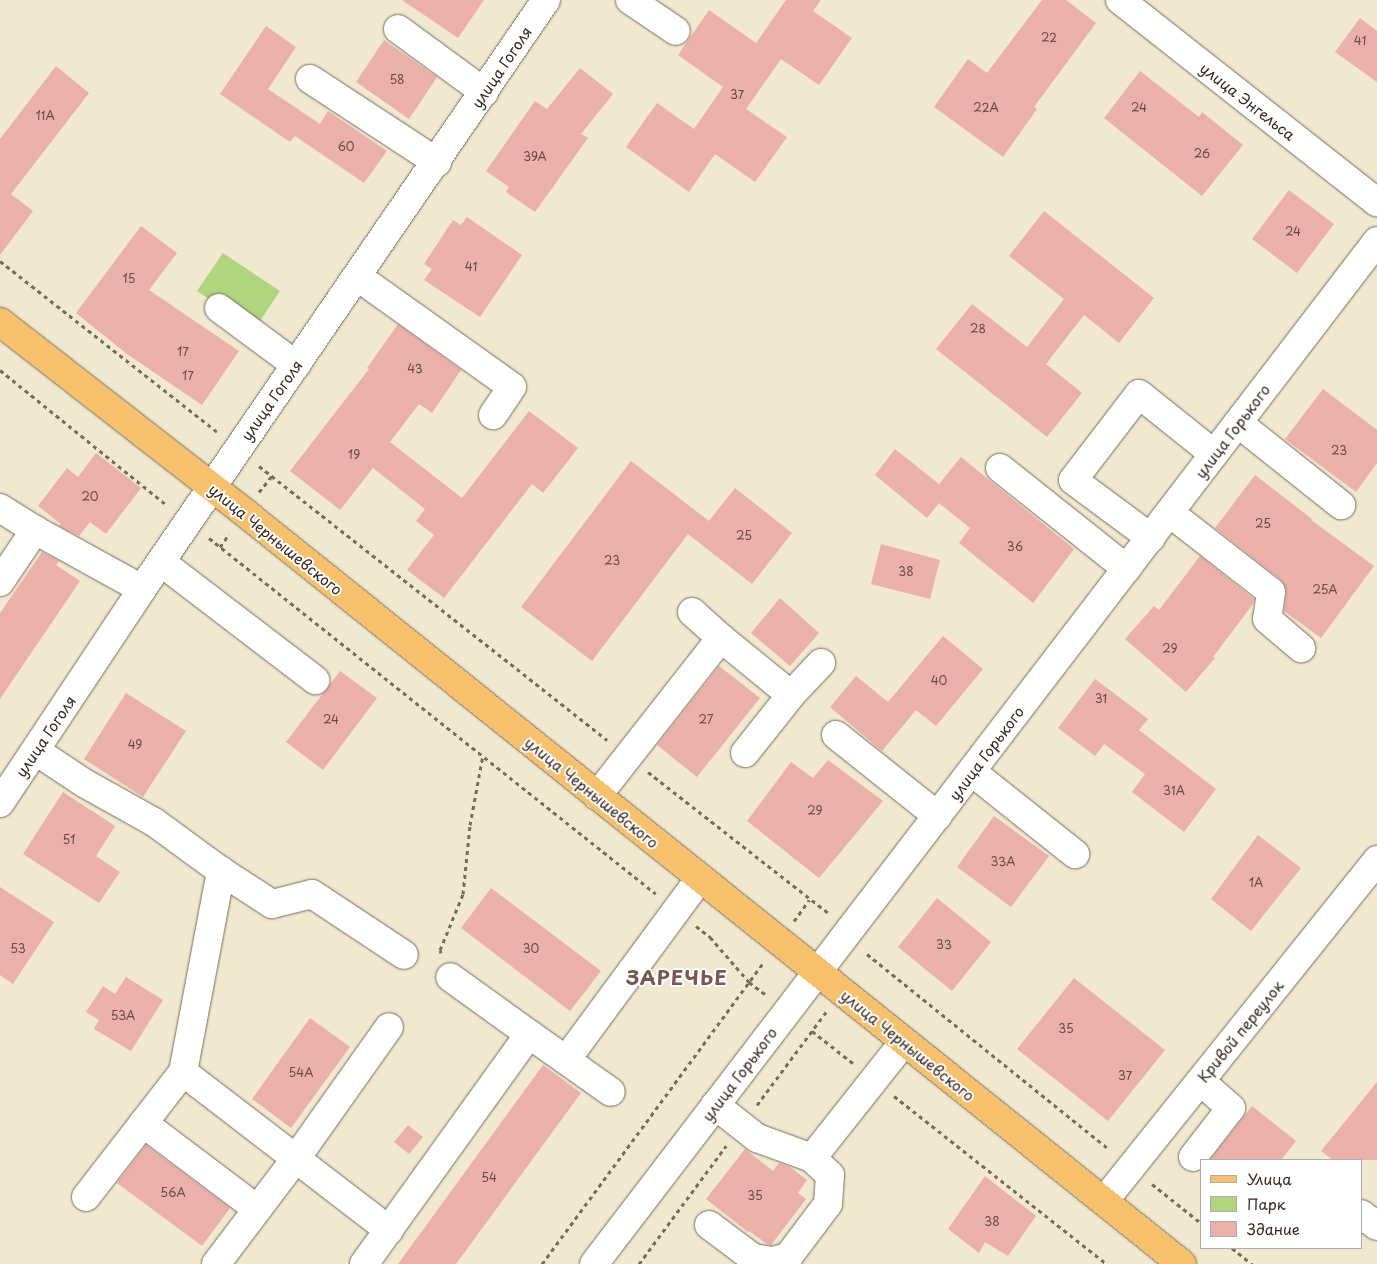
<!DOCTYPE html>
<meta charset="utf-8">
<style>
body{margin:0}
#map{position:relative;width:1377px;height:1264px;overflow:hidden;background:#f0e8cf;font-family:"Playpen Sans",sans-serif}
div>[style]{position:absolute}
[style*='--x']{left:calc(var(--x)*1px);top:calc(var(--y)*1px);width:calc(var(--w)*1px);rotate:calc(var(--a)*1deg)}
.green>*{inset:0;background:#afd57f}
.building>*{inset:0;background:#ebb0aa}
.path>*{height:3px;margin-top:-1.5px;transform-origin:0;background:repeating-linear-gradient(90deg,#7a6c5c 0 4px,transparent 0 8px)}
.roads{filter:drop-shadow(0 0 1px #7a6c5c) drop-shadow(0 0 1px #7a6c5c)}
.minor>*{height:28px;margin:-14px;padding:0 14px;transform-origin:14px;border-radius:14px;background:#fff}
.major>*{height:28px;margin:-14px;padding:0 14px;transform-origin:14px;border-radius:14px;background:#f7c06c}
span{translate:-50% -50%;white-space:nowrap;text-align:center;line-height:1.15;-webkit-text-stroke:4px #fff;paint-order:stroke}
.number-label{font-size:12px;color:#674c41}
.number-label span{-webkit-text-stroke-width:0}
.street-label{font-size:15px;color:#3b2a1e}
.district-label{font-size:20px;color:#79594f;font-weight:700;letter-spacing:1px}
.legend{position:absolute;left:1200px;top:1159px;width:162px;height:90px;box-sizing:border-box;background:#fff;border:1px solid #b1aaa5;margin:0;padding:6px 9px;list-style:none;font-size:15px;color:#3b2a1e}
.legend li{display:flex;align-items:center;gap:10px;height:25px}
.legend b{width:25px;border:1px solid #b1aaa5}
</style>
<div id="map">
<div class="green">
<div style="clip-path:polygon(223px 253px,280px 291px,254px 330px,197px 291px)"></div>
</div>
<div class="building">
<div style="clip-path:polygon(402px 0,484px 0,458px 38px)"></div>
<div style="clip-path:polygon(786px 0,821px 0,813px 11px,852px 38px,819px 85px,781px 59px,746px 109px,787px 137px,755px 182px,715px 154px,689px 192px,626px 147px,657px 103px,694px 129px,723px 87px,678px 55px,709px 10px,756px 43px)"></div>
<div style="clip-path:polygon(1042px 0,1066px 0,1096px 23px,1034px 107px,1037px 109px,1003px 157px,934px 107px,968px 59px,987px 73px)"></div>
<div style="clip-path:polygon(1360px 18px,1377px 31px,1377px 82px,1335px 52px)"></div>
<div style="clip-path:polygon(266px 26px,296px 47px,268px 89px,320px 124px,328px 111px,387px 151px,364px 183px,295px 136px,290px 142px,220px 94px)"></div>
<div style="clip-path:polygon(384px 40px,437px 77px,409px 119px,356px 82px)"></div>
<div style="clip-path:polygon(56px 66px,89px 93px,11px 194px,33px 211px,0 255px,0 139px)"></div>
<div style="clip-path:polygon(580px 68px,613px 94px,581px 134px,588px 138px,535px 212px,506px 192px,509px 187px,486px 171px,535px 101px,547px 109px)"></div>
<div style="clip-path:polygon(1140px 71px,1199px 117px,1202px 112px,1243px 145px,1202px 196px,1104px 118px)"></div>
<div style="clip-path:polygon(1289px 190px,1334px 224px,1297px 273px,1252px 239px)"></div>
<div style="clip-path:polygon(1044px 211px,1154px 298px,1119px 343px,1084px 315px,1046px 364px,1082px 393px,1047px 437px,936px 349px,972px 304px,1027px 347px,1064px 299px,1009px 256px)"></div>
<div style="clip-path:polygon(467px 217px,522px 255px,480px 317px,424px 280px,432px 269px,424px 264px,453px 220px,461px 225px)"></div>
<div style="clip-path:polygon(141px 226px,177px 253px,149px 290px,239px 351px,202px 405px,127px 354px,76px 313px)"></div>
<div style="clip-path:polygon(398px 324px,461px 370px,432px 413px,419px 404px,390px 442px,462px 498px,529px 411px,578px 448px,543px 493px,532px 484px,444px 598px,407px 570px,434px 535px,416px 521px,425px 509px,373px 468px,340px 510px,290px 471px,369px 369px,367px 368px)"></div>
<div style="clip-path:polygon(1323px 389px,1377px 430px,1377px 463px,1356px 492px,1285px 439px)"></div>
<div style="clip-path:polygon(895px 449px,939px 484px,961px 457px,1074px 549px,1033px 603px,959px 543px,970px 528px,939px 503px,927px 518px,875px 475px)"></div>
<div style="clip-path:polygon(96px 453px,141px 488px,106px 534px,90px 522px,79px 536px,59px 526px,61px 524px,38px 506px,67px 468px,78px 477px)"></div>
<div style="clip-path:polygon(631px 461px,709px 521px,735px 488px,792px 533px,752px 584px,688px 534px,592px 661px,521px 607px)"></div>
<div style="clip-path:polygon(1255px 475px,1312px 519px,1311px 520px,1374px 566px,1321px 638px,1284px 611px,1286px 594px,1285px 586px,1281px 580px,1215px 528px)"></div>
<div style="clip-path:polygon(881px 544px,940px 560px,930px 599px,871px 584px)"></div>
<div style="clip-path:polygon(42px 552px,59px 561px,56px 565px,80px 581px,0 699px,0 613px)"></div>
<div style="clip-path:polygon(1200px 556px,1254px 599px,1253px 604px,1213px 657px,1215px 658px,1186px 692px,1125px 639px,1154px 606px,1159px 610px)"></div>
<div style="clip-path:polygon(780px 598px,819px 633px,790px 666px,751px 633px)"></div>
<div style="clip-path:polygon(943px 636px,983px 669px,936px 726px,916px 710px,882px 751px,830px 707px,856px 676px,888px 702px)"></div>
<div style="clip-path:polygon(719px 666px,760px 698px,697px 777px,657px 745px)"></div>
<div style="clip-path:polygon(340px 671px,377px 698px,323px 770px,286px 742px)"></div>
<div style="clip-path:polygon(1095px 679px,1148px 719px,1139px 730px,1216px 789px,1184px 832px,1132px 792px,1145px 774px,1104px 744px,1095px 756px,1058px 728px)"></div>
<div style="clip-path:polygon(126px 693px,186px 731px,143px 797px,84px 759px)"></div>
<div style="clip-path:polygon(828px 760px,883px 801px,819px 878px,747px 821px,791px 762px,813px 778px)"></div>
<div style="clip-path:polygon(63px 792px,115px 826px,96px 856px,120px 872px,99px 903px,23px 854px)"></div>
<div style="clip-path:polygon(994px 816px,1049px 856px,1011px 907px,957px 867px)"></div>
<div style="clip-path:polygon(1258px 835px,1301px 868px,1251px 931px,1211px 899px)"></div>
<div style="clip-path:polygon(0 887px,54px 922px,13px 984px,0 975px)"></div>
<div style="clip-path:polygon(491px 888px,601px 971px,570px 1011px,461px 928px)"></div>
<div style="clip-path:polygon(937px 898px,991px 942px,952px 991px,898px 947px)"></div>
<div style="clip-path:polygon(126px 977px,163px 1000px,131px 1051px,94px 1029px,99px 1020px,86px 1012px,103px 986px,115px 994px)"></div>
<div style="clip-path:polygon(1074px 978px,1165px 1050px,1108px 1121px,1017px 1049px)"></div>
<div style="clip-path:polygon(310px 1018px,350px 1047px,291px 1128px,252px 1099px)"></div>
<div style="clip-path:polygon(543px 1065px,581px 1093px,456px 1264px,398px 1264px)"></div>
<div style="clip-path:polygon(1377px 1082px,1377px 1160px,1333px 1160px,1321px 1151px)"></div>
<div style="clip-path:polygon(1252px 1106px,1296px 1141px,1281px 1160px,1210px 1160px)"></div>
<div style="clip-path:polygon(408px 1125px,423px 1137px,409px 1154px,394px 1142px)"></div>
<div style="clip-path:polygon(146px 1145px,230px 1208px,202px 1246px,117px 1183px)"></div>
<div style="clip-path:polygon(745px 1149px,773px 1171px,779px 1163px,790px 1167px,807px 1180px,798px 1193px,806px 1199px,771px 1245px,767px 1244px,749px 1231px,748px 1232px,706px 1199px)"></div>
<div style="clip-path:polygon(985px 1176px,1036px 1216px,1008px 1256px,985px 1242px,979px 1253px,948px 1229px)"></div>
</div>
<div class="path">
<div style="--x:0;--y:261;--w:276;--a:38.2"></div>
<div style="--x:0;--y:370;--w:215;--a:39"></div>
<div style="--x:259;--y:466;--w:443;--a:38.2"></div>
<div style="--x:259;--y:492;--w:21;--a:-51"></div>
<div style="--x:209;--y:538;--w:571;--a:38.53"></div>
<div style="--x:220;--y:547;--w:16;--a:-55"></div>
<div style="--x:648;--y:772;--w:231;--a:38"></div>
<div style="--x:794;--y:921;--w:26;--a:-54"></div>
<div style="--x:696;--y:926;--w:18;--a:38"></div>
<div style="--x:710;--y:937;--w:60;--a:49.1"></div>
<div style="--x:749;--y:982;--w:21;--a:37"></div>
<div style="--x:441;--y:953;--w:3;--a:-108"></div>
<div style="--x:440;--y:950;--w:61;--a:-67.7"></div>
<div style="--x:463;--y:894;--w:69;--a:-84.2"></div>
<div style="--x:470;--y:825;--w:71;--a:-79.5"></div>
<div style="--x:867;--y:954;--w:312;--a:38.9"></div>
<div style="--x:812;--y:1031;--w:53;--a:38.2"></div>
<div style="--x:894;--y:1096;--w:271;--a:38.3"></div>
<div style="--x:757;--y:1105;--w:116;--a:-53.4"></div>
<div style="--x:1152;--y:1184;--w:63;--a:38.5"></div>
<div style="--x:1232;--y:1248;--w:26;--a:39"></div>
<div style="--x:542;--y:1264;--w:375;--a:-53.7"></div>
<div style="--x:639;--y:1264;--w:147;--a:-53.6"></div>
</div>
<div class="roads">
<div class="minor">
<div style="--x:630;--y:0;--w:55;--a:34"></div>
<div style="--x:1120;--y:0;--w:327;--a:38.2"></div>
<div style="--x:398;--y:29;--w:107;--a:36.2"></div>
<div style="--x:310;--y:79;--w:152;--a:33.2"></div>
<div style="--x:358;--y:277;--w:189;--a:35.5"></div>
<div style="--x:512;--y:387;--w:34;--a:124"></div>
<div style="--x:219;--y:308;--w:96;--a:36.5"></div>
<div style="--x:1238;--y:423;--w:132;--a:38.5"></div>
<div style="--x:1000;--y:468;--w:162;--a:38.5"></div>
<div style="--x:0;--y:508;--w:41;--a:32.2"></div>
<div style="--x:1170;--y:513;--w:128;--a:38"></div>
<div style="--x:1271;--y:592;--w:27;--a:98"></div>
<div style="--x:1267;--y:619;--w:45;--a:40.5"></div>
<div style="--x:1151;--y:538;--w:97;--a:-143.4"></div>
<div style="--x:1073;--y:480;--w:108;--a:-52.5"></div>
<div style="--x:1139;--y:394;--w:96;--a:38.7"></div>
<div style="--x:162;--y:563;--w:193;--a:37.4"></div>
<div style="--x:0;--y:582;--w:63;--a:-56.1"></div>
<div style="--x:35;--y:530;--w:122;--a:28.9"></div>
<div style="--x:692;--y:612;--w:39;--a:42"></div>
<div style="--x:791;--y:695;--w:44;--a:-46.8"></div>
<div style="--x:836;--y:735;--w:130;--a:38.5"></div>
<div style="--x:36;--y:751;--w:58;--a:33.7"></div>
<div style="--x:84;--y:783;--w:80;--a:29.1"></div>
<div style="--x:154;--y:822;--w:83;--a:36.2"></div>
<div style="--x:221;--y:871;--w:61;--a:32.9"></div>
<div style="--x:272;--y:904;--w:41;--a:-14"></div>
<div style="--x:312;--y:894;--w:110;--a:33.5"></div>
<div style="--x:972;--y:772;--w:132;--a:38.5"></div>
<div style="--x:597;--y:796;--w:201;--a:-51.9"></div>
<div style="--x:721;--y:638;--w:90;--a:39.2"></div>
<div style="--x:791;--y:695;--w:74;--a:128.4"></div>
<div style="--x:0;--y:803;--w:257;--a:-56.4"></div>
<div style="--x:142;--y:589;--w:714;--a:-55.55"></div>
<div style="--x:529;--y:1034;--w:100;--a:35.3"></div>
<div style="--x:566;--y:1060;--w:226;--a:-53.6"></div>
<div style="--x:183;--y:1072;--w:260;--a:37.5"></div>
<div style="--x:715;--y:1105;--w:53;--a:38.2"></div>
<div style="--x:757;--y:1138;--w:59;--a:20"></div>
<div style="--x:143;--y:1123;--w:143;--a:37"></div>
<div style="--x:1193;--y:1157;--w:62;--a:-52.2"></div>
<div style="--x:1231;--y:1108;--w:41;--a:-138.9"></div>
<div style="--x:86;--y:1197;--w:158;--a:-52.2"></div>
<div style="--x:183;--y:1072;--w:205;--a:-79.3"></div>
<div style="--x:1104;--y:1201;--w:437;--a:-51.3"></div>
<div style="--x:1361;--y:1214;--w:20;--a:37"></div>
<div style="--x:709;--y:1225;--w:55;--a:36.9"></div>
<div style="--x:753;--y:1258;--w:20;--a:9"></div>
<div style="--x:773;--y:1261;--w:16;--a:-15"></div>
<div style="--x:788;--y:1257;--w:66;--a:-53"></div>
<div style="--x:828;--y:1204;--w:29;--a:-86"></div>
<div style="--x:830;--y:1175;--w:25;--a:-137"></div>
<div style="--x:812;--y:1158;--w:148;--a:-51.6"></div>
<div style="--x:216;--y:1264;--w:134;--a:-52.9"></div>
<div style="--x:297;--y:1157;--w:159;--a:-54.7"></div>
<div style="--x:364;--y:1264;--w:283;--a:-54.3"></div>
<div style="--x:529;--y:1034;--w:97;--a:-144.2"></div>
<div style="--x:594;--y:1264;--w:1288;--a:-52.57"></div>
</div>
<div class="major">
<div style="--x:0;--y:322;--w:309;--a:37.9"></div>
<div style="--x:244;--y:512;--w:1202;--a:38.72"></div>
</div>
</div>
<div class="number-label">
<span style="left:1049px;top:38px">22</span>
<span style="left:1360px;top:41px">41</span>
<span style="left:397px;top:80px">58</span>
<span style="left:737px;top:95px">37</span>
<span style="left:986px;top:108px">22А</span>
<span style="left:1139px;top:108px">24</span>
<span style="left:45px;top:116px">11А</span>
<span style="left:346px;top:147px">60</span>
<span style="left:1202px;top:154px">26</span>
<span style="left:535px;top:157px">39А</span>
<span style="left:1293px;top:232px">24</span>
<span style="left:471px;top:267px">41</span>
<span style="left:129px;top:279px">15</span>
<span style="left:978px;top:329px">28</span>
<span style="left:183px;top:352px">17</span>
<span style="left:415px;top:369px">43</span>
<span style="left:188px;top:376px">17</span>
<span style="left:1339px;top:451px">23</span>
<span style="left:354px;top:455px">19</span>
<span style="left:90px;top:497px">20</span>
<span style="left:1263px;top:524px">25</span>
<span style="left:744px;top:536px">25</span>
<span style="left:1015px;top:547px">36</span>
<span style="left:612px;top:561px">23</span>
<span style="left:906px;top:572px">38</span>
<span style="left:1325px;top:590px">25А</span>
<span style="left:1170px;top:649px">29</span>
<span style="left:939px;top:681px">40</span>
<span style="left:1101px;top:699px">31</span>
<span style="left:331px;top:720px">24</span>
<span style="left:706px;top:720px">27</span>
<span style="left:135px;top:745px">49</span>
<span style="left:1174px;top:791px">31А</span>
<span style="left:815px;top:811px">29</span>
<span style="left:69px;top:840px">51</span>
<span style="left:1003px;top:862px">33А</span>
<span style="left:1256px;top:883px">1А</span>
<span style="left:944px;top:945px">33</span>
<span style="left:18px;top:949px">53</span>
<span style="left:531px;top:949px">30</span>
<span style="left:123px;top:1016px">53А</span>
<span style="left:1066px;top:1029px">35</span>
<span style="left:301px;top:1073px">54А</span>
<span style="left:1125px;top:1076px">37</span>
<span style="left:489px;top:1178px">54</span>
<span style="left:173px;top:1193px">56А</span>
<span style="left:755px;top:1196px">35</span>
<span style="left:992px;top:1222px">38</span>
</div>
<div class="street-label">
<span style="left:501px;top:67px;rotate:-56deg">улица Гоголя</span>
<span style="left:1248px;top:101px;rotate:38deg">улица Энгельса</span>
<span style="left:271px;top:400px;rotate:-55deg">улица Гоголя</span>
<span style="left:1232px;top:431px;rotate:-53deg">улица Горького</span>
<span style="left:276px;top:539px;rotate:39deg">улица Чернышевского</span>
<span style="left:45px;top:736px;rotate:-56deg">улица Гоголя</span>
<span style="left:986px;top:753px;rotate:-53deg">улица Горького</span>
<span style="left:592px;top:792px;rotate:39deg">улица Чернышевского</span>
<span style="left:1240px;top:1031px;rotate:-51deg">Кривой переулок</span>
<span style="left:908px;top:1045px;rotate:39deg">улица Чернышевского</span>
<span style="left:739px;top:1074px;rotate:-53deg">улица Горького</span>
</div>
<div class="district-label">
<span style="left:677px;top:977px">ЗАРЕЧЬЕ</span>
</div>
<ul class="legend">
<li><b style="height:6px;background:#f7c06c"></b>Улица</li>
<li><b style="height:14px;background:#afd57f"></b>Парк</li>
<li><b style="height:14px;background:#ebb0aa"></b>Здание</li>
</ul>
</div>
